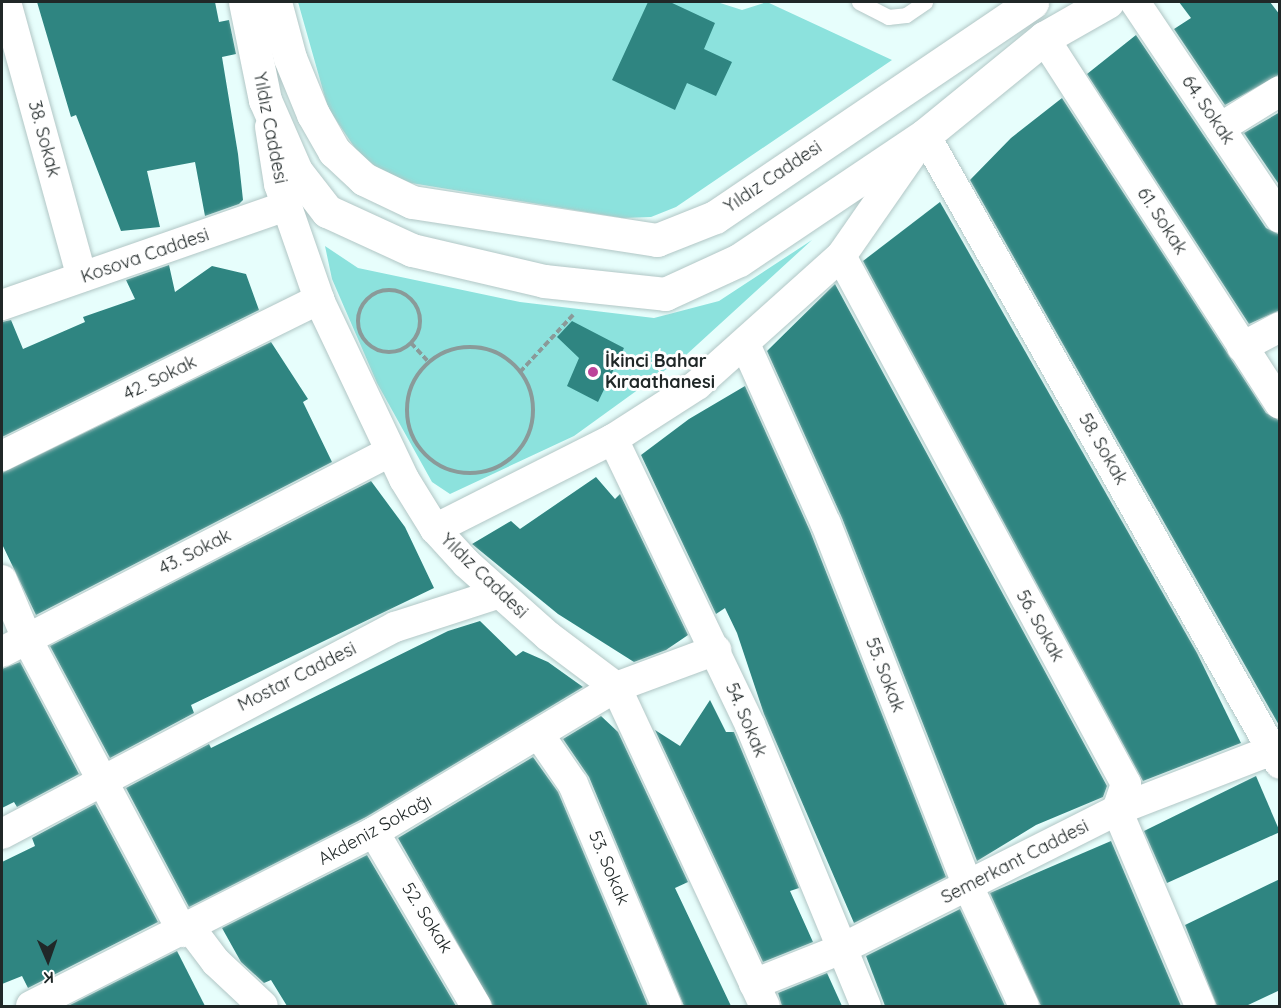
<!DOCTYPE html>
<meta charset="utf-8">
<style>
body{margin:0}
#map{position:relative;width:1281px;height:1008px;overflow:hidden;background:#e7fefc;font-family:Quicksand,sans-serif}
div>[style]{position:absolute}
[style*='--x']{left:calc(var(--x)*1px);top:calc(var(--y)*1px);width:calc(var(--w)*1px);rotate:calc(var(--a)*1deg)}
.green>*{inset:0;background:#8ce2dd}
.building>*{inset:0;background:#2f8581}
.path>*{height:4px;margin-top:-2px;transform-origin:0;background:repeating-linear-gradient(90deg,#8a9a99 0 6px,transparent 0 9px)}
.path>.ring{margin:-2px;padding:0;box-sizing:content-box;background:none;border:4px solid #8a9a99;border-radius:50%}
.roads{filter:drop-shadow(0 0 2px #b1c6c5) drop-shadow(0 0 2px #b1c6c5)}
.lane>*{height:15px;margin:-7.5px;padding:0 7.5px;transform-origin:7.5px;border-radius:7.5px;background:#fff}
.street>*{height:30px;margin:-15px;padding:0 15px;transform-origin:15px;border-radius:15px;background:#fff}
.secondary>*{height:33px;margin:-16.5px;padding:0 16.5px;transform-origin:16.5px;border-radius:16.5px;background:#fff}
.dots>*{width:16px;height:16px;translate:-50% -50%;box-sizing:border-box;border:3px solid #fff;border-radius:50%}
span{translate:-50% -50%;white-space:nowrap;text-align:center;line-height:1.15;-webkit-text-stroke:6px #fff;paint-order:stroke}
.street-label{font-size:18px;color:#202828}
.poi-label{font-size:18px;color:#202828;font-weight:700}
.left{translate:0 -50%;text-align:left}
.frame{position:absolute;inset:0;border:3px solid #202828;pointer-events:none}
.north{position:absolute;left:18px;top:930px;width:60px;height:60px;-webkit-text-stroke:4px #fff;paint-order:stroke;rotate:178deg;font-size:16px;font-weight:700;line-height:24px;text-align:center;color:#202828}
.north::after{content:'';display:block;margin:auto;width:21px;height:27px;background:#202828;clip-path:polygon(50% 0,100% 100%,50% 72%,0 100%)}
</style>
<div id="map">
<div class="green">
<div style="clip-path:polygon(298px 2px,717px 2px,742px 10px,767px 2px,892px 60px,676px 207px,651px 217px,623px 218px,411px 183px,382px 171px,359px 154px,328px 108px)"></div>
<div style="clip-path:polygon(812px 240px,686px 355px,574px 436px,450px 494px,432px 482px,377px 383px,332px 279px,325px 246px,358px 268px,520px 302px,654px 318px,719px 301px)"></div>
</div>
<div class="building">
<div style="clip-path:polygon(37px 2px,215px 2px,219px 22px,229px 20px,236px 54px,222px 57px,238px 154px,243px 200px,239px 204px,205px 216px,195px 162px,147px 171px,160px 227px,121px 231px,76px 115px,71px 117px)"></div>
<div style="clip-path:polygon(648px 2px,670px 2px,715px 23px,704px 49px,732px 62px,716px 96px,687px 83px,675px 110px,612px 80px)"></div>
<div style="clip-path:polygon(1179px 2px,1270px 2px,1280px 15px,1280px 74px,1225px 105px,1174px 29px,1191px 18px)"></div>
<div style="clip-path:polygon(1136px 35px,1266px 228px,1280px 235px,1280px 310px,1249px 324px,1087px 74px)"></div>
<div style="clip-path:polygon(1062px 98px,1266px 413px,1280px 421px,1280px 727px,970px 180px,1011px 138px)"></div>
<div style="clip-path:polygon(1280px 112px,1280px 186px,1244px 133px)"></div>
<div style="clip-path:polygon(940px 202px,1197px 653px,1241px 743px,1143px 781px,863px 261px)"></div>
<div style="clip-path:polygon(169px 265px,175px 292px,212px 266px,246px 274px,259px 310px,2px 437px,2px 322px,11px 320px,23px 349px,85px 322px,83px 317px,135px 299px,126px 280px)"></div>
<div style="clip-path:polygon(835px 284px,1107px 786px,1103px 797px,1036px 825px,977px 861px,842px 518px,767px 351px)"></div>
<div style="clip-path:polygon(572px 321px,624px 348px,598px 402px,567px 386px,579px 358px,557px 337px)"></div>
<div style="clip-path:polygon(271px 342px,308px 399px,303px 402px,332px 462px,36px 615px,2px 544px,2px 473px)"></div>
<div style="clip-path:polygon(745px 386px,810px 531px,946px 877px,854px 923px,764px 714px,737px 633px,725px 608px,716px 614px,641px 455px,689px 419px)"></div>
<div style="clip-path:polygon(596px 477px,615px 499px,620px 494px,688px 635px,666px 650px,634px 662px,558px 614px,472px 544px,511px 521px,520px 529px)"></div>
<div style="clip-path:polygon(371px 481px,405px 527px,434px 588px,191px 705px,194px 713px,110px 758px,50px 646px)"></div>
<div style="clip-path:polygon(480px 621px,516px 656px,523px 651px,548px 662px,583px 687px,366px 817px,189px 907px,126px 788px,209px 744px,211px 748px,448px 631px)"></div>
<div style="clip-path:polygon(20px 662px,79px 774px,17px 807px,14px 802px,2px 808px,2px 669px)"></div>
<div style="clip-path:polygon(710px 700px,726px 732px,734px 732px,799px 888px,790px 891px,813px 942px,763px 962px,655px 730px,680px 746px)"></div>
<div style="clip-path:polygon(601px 716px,618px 732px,688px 882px,675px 888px,731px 1006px,684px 1006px,589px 777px,563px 739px)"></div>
<div style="clip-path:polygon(533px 757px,558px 792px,648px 1006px,493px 1006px,398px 838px)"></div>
<div style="clip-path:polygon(1256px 776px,1280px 832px,1167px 883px,1144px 831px)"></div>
<div style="clip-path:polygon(95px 804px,158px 922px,28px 988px,22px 976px,2px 984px,2px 862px,35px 846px,32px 838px)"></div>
<div style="clip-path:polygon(1111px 841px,1181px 1006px,1041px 1006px,990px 893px)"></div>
<div style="clip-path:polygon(367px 855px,456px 1006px,287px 1006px,271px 980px,264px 983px,241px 962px,222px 928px)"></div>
<div style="clip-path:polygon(1280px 879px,1280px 990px,1246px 1006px,1217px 1006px,1185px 925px)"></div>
<div style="clip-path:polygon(960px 909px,1005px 1006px,885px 1006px,866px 956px)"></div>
<div style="clip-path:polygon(177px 951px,205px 1006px,68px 1006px)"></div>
<div style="clip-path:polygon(827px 973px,842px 1006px,782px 1006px,778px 993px)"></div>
</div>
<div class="path">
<div class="ring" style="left:358px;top:290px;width:58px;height:58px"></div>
<div style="--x:411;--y:343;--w:26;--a:47"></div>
<div class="ring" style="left:407px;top:347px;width:122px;height:122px"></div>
<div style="--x:520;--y:372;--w:78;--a:-47.1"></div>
</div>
<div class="roads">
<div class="lane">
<div style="--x:859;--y:2;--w:33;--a:27"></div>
<div style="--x:888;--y:17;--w:18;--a:-6"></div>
<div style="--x:906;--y:15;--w:23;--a:-34"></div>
</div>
<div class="street">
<div style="--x:6;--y:2;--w:285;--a:74.6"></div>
<div style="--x:1135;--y:2;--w:260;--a:56.1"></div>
<div style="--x:1044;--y:38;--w:435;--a:57.2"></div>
<div style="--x:270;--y:127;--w:58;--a:81"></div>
<div style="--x:279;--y:184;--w:125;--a:70.8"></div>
<div style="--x:320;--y:302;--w:196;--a:64.6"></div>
<div style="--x:404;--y:479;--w:59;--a:58.2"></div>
<div style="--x:435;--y:529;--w:46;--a:47.6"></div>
<div style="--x:466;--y:563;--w:110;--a:41.7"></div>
<div style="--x:548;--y:636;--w:85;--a:36.9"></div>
<div style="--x:616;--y:687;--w:352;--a:65"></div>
<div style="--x:1220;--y:128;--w:70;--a:-31.7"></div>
<div style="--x:841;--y:256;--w:600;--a:61.64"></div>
<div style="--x:1126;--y:784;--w:28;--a:109"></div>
<div style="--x:1117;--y:810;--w:213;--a:67"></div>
<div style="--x:2;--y:305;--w:302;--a:-19.2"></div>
<div style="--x:745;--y:344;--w:197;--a:65.8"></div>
<div style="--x:826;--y:524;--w:389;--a:68.6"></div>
<div style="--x:968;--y:886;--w:132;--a:65"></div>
<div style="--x:1242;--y:347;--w:43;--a:-27.8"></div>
<div style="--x:613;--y:439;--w:317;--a:64.4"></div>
<div style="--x:750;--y:725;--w:304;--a:67.6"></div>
<div style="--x:2;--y:456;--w:354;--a:-26.3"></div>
<div style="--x:435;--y:529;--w:199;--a:-26.8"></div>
<div style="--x:613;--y:439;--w:100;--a:-32.7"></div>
<div style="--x:697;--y:385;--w:193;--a:-41.9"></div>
<div style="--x:841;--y:256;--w:147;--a:-55.2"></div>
<div style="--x:925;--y:135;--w:722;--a:60.56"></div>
<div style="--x:2;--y:580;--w:64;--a:67"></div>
<div style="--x:27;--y:639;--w:332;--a:62"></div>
<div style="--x:2;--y:652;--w:436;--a:-27.3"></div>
<div style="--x:540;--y:736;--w:58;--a:55.5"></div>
<div style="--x:573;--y:784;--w:241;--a:67.1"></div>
<div style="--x:374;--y:832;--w:202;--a:59.6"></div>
<div style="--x:2;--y:834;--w:444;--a:-27.8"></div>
<div style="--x:395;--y:627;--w:110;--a:-17.9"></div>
<div style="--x:191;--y:929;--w:41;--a:52.9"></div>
<div style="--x:216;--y:962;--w:64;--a:43.1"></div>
<div style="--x:754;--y:984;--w:92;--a:-21.8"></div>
<div style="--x:839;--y:950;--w:311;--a:-26.7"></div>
<div style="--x:1117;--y:810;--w:175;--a:-21.1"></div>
<div style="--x:31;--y:1006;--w:385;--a:-26.9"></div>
<div style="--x:374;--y:832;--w:282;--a:-30.9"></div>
<div style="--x:616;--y:687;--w:107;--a:-20.3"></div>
</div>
<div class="secondary">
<div style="--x:245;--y:2;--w:100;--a:78.5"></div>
<div style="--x:265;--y:100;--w:77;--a:66.4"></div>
<div style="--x:296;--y:171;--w:51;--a:52.2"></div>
<div style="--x:327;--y:211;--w:94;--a:24.6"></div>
<div style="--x:412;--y:250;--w:136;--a:13.2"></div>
<div style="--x:544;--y:281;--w:122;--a:6.1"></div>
<div style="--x:665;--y:294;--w:81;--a:-24.7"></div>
<div style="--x:739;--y:260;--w:224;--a:-33.9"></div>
<div style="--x:925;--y:135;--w:154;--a:-39.2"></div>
<div style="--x:1044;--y:38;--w:73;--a:-29.7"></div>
<div style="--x:275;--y:2;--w:58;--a:75"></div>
<div style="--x:290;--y:58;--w:61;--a:67.7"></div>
<div style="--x:313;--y:114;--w:43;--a:60.4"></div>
<div style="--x:334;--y:151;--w:41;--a:43"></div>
<div style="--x:364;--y:179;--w:53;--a:25.6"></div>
<div style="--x:412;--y:202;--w:248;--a:8.8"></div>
<div style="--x:657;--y:240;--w:62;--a:-21.6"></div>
<div style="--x:715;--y:217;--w:383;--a:-34.1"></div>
</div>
</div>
<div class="dots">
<div style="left:593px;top:372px;background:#bc449a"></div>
</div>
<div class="street-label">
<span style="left:1208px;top:110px;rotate:56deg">64. Sokak</span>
<span style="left:270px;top:128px;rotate:79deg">Yıldız Caddesi</span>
<span style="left:44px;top:139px;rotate:75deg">38. Sokak</span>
<span style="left:773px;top:177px;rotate:-34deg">Yıldız Caddesi</span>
<span style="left:1162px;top:221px;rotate:57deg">61. Sokak</span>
<span style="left:145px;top:256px;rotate:-19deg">Kosova Caddesi</span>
<span style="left:160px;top:378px;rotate:-26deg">42. Sokak</span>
<span style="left:1103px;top:449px;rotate:60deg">58. Sokak</span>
<span style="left:195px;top:552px;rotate:-27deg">43. Sokak</span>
<span style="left:484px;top:576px;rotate:44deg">Yıldız Caddesi</span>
<span style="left:1040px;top:626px;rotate:61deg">56. Sokak</span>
<span style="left:885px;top:675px;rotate:69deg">55. Sokak</span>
<span style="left:297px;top:677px;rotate:-27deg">Mostar Caddesi</span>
<span style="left:746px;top:720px;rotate:67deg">54. Sokak</span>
<span style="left:375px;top:830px;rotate:-29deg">Akdeniz Sokağı</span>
<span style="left:1015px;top:862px;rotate:-27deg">Semerkant Caddesi</span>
<span style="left:609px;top:868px;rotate:67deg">53. Sokak</span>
<span style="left:427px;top:918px;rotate:58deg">52. Sokak</span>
</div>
<div class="poi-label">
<span class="left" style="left:605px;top:372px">İkinci Bahar<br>Kıraathanesi</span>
</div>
<div class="frame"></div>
<div class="north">K</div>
</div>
